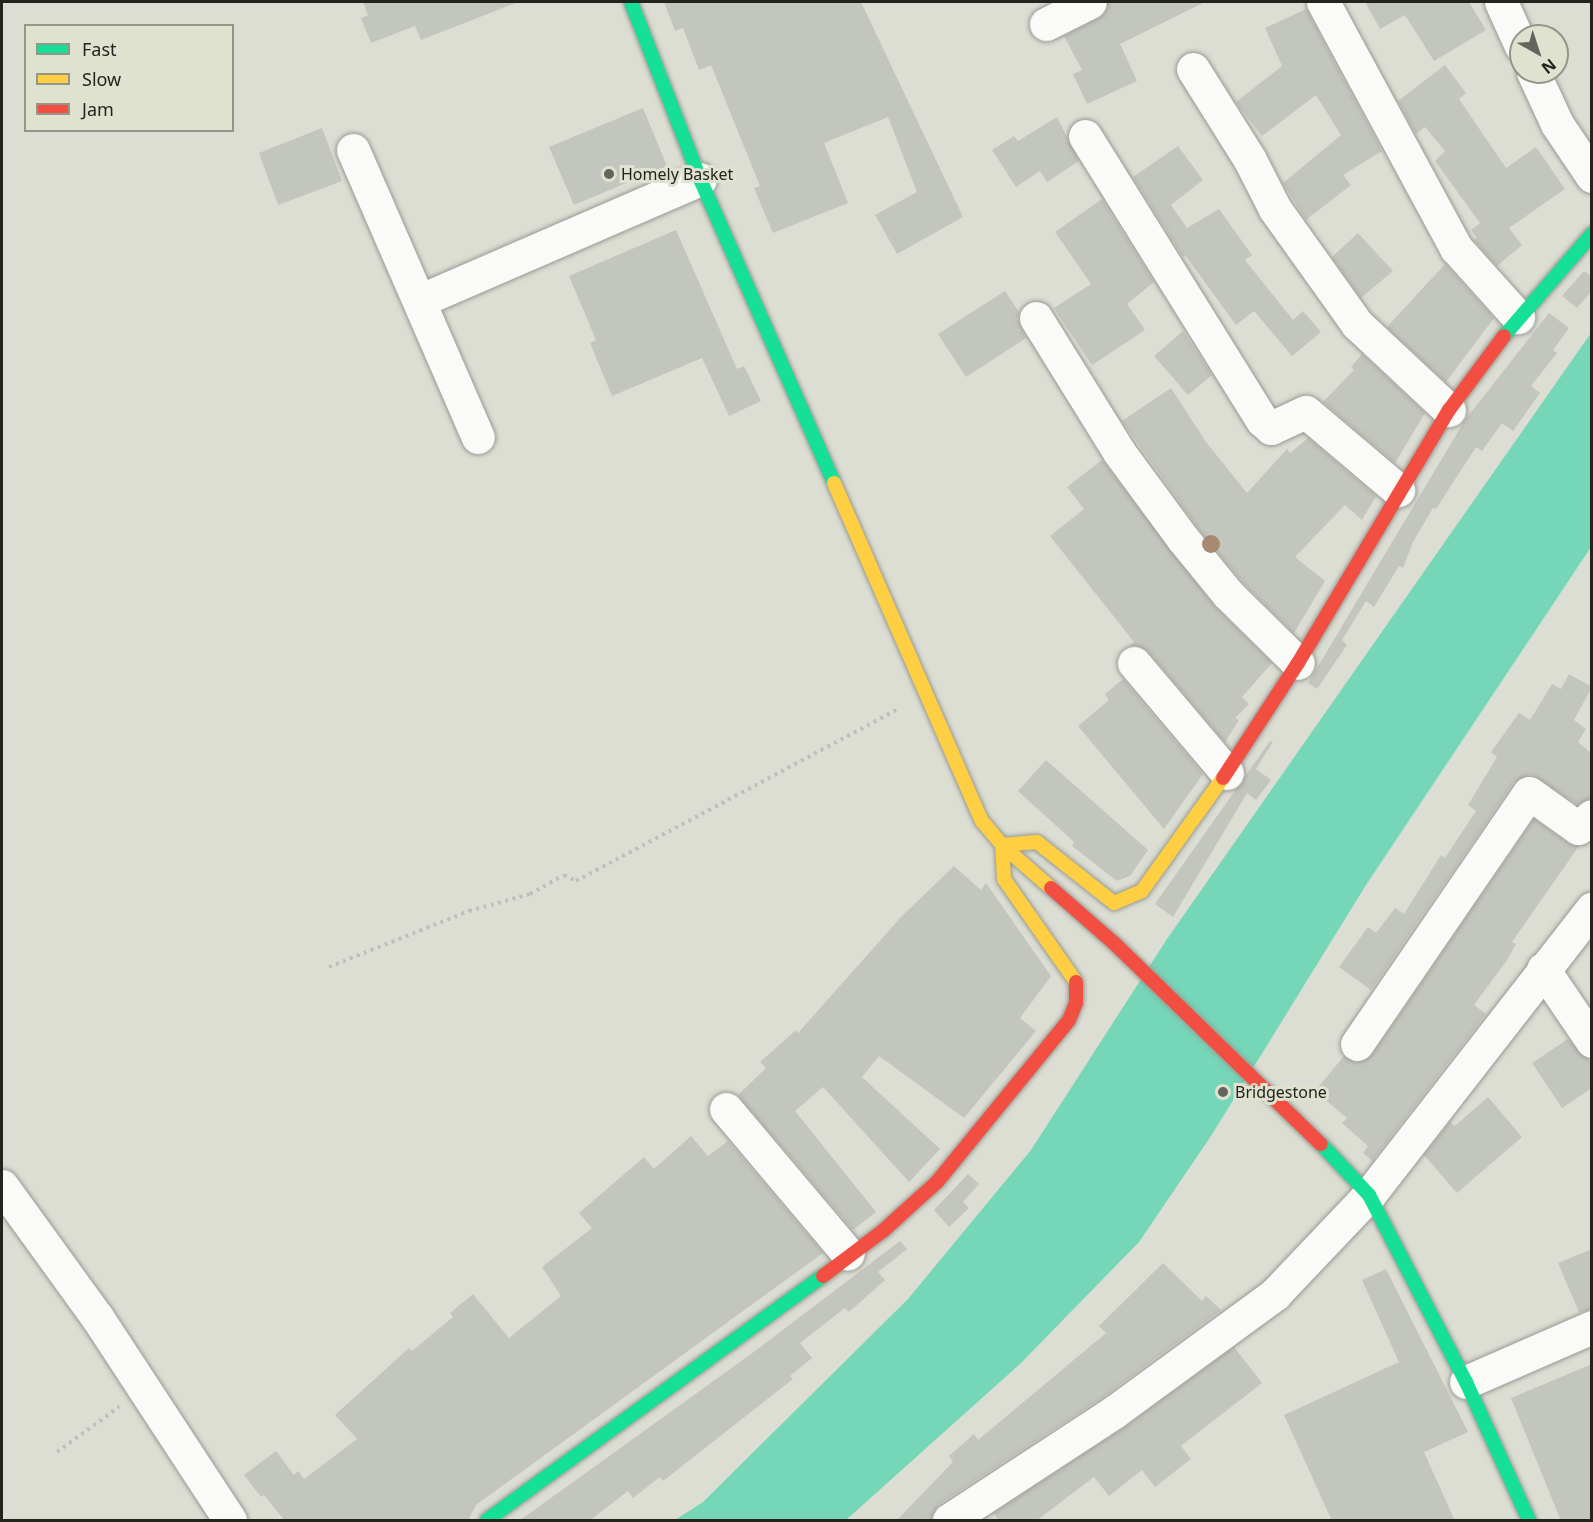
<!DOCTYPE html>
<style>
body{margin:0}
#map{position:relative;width:1593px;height:1522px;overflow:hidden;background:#dcded4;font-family:"Noto Sans",sans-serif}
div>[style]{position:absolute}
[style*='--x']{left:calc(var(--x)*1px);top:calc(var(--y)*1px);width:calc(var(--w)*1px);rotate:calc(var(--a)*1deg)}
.water>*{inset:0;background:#75d6b8}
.building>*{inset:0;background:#c3c6be}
.path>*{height:4px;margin-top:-2px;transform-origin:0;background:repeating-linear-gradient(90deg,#bfbfbd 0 3px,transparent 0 7.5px)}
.roads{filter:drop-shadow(0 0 2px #989a92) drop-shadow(0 0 2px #989a92)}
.street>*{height:33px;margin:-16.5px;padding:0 16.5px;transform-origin:16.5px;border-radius:16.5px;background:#fafaf9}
.fast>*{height:14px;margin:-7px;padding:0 7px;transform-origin:7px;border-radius:7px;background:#16e098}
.slow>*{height:14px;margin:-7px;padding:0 7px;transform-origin:7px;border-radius:7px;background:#ffcf43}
.jam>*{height:14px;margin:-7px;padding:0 7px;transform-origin:7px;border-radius:7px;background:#f24e42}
.trees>*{width:18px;height:18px;margin:-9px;border-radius:50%;background:#a98970}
.dots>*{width:16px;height:16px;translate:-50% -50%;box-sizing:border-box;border:3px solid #e0e2d0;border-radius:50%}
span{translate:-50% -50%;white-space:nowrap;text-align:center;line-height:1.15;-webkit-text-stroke:6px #e0e2d0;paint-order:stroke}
.poi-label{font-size:16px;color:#23241d}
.left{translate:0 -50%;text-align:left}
.frame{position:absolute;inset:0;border:3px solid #23241d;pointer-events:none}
.legend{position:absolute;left:24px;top:24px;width:210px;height:108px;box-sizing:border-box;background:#e0e2d0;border:2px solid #949688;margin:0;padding:8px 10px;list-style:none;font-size:18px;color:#23241d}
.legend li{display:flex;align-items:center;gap:12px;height:30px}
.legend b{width:30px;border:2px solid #949688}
.north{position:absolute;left:1509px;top:24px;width:60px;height:60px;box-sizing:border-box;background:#e0e2d0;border:2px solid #949688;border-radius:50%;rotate:141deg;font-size:16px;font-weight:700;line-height:24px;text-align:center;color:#23241d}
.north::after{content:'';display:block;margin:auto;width:21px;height:27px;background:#64655d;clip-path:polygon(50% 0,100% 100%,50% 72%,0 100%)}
</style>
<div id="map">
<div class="water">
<div style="clip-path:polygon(1591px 333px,1591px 547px,1366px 885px,1211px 1136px,1139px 1242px,1020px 1364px,846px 1520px,675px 1520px,703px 1502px,908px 1299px,1031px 1150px,1167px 939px)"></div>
</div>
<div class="building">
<div style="clip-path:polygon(363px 2px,515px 2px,516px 3px,421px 40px,415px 26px,371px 43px,361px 18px,368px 15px)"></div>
<div style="clip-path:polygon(664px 2px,861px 2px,963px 217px,897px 254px,875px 215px,917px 192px,888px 117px,824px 143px,848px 203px,773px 233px,754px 188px,760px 186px,711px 65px,699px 70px,683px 28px,675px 31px)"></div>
<div style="clip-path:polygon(1108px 2px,1205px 2px,1120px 44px,1137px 81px,1087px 104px,1073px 74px,1082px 70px,1064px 36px,1099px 18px)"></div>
<div style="clip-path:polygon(1365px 2px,1469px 2px,1486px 30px,1434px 61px,1405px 15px,1380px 29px)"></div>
<div style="clip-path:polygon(1306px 9px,1382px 151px,1343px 175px,1351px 185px,1306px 220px,1283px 183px,1341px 135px,1316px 95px,1262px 136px,1236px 102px,1282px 66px,1265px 28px)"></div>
<div style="clip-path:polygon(1445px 65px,1466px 93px,1459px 99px,1506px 168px,1536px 147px,1565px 189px,1509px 228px,1522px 245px,1497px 266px,1474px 240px,1477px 238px,1471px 230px,1480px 223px,1435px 161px,1445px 151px,1425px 127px,1416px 134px,1398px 101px)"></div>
<div style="clip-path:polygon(643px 108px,667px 166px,574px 205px,549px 147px)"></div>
<div style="clip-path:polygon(1057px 117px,1079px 161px,1047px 182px,1040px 171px,1016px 187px,992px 150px,1014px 136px,1018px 141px)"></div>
<div style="clip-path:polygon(322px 128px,342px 181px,278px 205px,259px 153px)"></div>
<div style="clip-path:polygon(1178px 146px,1203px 180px,1171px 205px,1187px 228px,1219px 209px,1252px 255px,1245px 260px,1293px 320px,1303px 311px,1321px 332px,1292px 356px,1254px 311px,1236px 325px,1185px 255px,1183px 257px,1133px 177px)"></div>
<div style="clip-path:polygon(1102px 199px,1154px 282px,1127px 304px,1145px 330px,1092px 365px,1054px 308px,1091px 284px,1055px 232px)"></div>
<div style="clip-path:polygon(676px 230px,737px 369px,744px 366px,761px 401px,729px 416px,702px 358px,612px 396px,590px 343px,596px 340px,569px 276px)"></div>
<div style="clip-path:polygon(1358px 233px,1393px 271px,1361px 298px,1332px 257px)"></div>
<div style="clip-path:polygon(1445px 264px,1494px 318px,1446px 382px,1387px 327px)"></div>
<div style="clip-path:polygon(1584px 271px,1592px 277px,1592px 291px,1577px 308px,1562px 296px)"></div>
<div style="clip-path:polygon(1005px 291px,1019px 312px,1017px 319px,1026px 338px,966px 377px,938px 334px)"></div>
<div style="clip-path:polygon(1549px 313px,1569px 328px,1553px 350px,1557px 353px,1531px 386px,1540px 393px,1513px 431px,1502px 423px,1482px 451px,1476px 447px,1436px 509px,1433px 508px,1413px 542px,1403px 568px,1399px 566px,1374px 607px,1366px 601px,1342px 640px,1347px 645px,1317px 689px,1308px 683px,1465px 420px)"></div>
<div style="clip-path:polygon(1183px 331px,1212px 375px,1188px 395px,1154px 356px)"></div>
<div style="clip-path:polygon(1362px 354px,1425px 413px,1395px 463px,1323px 402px,1354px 370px,1351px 367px)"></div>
<div style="clip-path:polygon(1171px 388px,1206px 442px,1247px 493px,1287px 449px,1290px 453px,1308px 438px,1376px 496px,1362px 520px,1345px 505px,1295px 557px,1325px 581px,1294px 633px,1242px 581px,1198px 528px,1122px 421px)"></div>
<div style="clip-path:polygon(1102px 460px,1214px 606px,1272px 663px,1242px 697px,1249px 704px,1235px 718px,1239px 720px,1225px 742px,1148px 651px,1130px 645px,1134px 642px,1050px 536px,1084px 509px,1067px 487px)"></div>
<div style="clip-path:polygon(1569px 674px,1592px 687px,1574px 720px,1586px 729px,1578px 742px,1592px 754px,1592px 798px,1577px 804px,1531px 774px,1514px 782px,1371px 990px,1339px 967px,1368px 927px,1376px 933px,1395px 908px,1404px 914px,1441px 855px,1445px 858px,1476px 811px,1468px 805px,1497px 757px,1491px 752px,1519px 713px,1530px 720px,1552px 684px,1561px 689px)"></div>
<div style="clip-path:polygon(1123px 679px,1203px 774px,1164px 829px,1078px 726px,1109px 700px,1105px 694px)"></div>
<div style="clip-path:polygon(1270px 741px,1273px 742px,1256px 769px,1271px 780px,1256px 800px,1247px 793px,1173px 917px,1155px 904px)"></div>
<div style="clip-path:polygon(1046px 760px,1148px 850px,1130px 876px,1117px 881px,1072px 846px,1074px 842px,1018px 791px)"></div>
<div style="clip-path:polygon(1534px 819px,1567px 843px,1579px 846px,1512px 942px,1516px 944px,1507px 960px,1474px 1005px,1486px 1014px,1372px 1161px,1363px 1153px,1368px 1146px,1342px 1123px,1347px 1118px,1315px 1091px,1344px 1056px,1356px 1063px,1372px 1055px)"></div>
<div style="clip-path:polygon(954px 866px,981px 890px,986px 883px,1051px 976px,1020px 1018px,1036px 1031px,964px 1118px,879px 1056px,862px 1077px,940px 1149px,909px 1182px,823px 1087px,795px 1111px,876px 1212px,853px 1230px,738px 1095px,766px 1068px,760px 1062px,796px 1030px,798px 1033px,901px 917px)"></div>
<div style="clip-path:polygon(1568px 1039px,1592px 1063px,1592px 1088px,1562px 1108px,1532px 1063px)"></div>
<div style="clip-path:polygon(1488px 1097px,1522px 1137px,1457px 1193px,1424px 1155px,1450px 1122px,1455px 1126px)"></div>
<div style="clip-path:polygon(691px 1136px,708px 1156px,728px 1141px,823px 1253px,476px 1505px,468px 1521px,285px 1521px,264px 1495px,261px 1497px,244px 1475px,276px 1451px,294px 1475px,298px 1471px,304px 1479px,357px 1439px,335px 1415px,409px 1348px,412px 1351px,453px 1317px,450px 1313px,473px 1294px,509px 1338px,561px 1296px,542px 1267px,592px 1228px,579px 1213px,644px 1157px,654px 1169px)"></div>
<div style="clip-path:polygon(968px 1174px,979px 1184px,963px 1202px,969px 1208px,949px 1227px,934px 1210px)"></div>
<div style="clip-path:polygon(900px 1241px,907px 1249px,878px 1272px,885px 1280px,849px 1312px,845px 1308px,800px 1343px,812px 1358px,790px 1376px,793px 1379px,663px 1481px,660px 1477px,633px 1498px,628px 1491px,589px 1521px,519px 1521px,751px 1354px)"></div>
<div style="clip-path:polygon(1592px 1249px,1592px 1309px,1579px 1312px,1558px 1263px)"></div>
<div style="clip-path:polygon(1163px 1263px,1202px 1301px,1206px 1296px,1221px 1310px,1103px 1397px,939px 1504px,930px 1521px,896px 1521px,953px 1462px,949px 1456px,974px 1434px,978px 1440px,1106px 1333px,1099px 1326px)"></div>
<div style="clip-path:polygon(1386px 1269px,1468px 1432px,1424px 1452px,1455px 1521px,1332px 1521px,1284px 1415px,1399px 1362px,1362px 1280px)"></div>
<div style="clip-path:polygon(1234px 1347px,1262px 1383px,1181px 1446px,1191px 1459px,1155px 1487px,1142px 1470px,1109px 1496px,1094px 1477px,1036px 1521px,999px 1521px,994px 1513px,1125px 1427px)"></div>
<div style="clip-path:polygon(1592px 1364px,1592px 1521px,1561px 1521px,1511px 1398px)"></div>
</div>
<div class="path">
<div style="--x:329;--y:967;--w:151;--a:-21.8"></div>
<div style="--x:469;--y:911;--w:63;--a:-15.6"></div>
<div style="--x:530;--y:894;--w:39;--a:-29"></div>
<div style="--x:564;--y:875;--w:13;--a:27"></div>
<div style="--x:576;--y:881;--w:367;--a:-28.1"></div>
<div style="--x:57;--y:1452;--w:77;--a:-36"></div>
</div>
<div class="roads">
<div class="street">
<div style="--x:1323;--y:2;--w:280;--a:61.6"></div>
<div style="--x:1456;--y:248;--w:93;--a:48.1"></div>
<div style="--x:1501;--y:2;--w:48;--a:65.6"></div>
<div style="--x:1046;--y:24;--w:49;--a:-26.6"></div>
<div style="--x:1193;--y:69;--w:107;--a:57.9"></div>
<div style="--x:1250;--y:160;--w:55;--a:63"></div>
<div style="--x:1275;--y:209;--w:141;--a:54.5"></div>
<div style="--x:1357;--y:324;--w:126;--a:43.1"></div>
<div style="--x:1533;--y:72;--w:57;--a:65.2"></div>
<div style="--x:1557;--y:124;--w:63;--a:56.1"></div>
<div style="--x:1085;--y:136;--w:335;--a:58.1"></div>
<div style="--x:1262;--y:420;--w:12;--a:42"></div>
<div style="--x:1271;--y:428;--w:38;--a:-25"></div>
<div style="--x:1306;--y:412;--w:121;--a:40.3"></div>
<div style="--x:353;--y:150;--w:313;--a:66.5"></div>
<div style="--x:421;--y:300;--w:304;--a:-23.4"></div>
<div style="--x:1036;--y:318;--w:158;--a:58.2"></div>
<div style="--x:1119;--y:452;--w:108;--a:53.7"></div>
<div style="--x:1183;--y:539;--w:71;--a:50.7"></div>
<div style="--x:1228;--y:594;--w:98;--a:44.6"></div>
<div style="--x:1134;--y:663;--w:144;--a:49.8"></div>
<div style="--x:1543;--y:969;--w:87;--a:55.8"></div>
<div style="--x:1357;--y:1044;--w:304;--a:-55.6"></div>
<div style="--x:1529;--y:793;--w:60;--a:35.5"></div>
<div style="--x:1578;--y:828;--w:18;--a:-41"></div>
<div style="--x:726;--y:1109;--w:189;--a:49.9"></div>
<div style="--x:2;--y:1186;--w:162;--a:54.1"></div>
<div style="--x:97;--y:1317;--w:243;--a:56.8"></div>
<div style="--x:1466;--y:1382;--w:137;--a:-23.6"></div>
<div style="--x:949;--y:1520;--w:197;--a:-33.2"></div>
<div style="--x:1114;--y:1412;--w:200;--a:-36.2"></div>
<div style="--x:1275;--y:1294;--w:137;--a:-46.5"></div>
<div style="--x:1369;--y:1195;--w:363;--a:-52.1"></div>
</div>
<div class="fast">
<div style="--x:631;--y:2;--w:190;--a:68.7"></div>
<div style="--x:700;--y:179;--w:332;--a:66.2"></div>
<div style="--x:1504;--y:336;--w:135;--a:-49.2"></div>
<div style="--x:1321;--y:1144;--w:70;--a:46.7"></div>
<div style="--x:1369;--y:1195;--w:211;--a:62.6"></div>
<div style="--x:1466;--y:1382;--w:152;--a:65.5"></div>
<div style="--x:487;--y:1520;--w:415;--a:-36"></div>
</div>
<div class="slow">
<div style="--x:834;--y:483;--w:369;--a:66.4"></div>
<div style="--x:982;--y:821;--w:31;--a:50"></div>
<div style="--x:1002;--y:845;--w:65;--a:41.3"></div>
<div style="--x:1076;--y:982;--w:126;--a:-125"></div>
<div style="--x:1004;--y:879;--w:34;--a:-93"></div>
<div style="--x:1002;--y:845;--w:35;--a:-5"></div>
<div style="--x:1037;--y:842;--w:98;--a:38.4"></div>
<div style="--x:1114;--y:903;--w:30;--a:-23"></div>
<div style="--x:1142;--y:891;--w:139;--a:-54.4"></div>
</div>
<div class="jam">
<div style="--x:1223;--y:778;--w:137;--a:-56.9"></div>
<div style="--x:1298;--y:663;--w:295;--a:-59.2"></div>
<div style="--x:1449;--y:410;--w:92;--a:-53.4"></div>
<div style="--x:1051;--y:888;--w:85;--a:41.2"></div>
<div style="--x:1115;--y:944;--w:287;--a:44.2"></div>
<div style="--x:823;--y:1276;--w:76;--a:-37"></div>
<div style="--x:884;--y:1230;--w:72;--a:-42.2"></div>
<div style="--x:937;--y:1182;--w:209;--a:-50.8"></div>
<div style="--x:1069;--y:1020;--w:18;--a:-68"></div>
<div style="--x:1076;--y:1003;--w:21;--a:-90"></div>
</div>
</div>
<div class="trees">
<div style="left:1211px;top:544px"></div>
</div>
<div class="dots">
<div style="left:609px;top:174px;background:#64655d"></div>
<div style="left:1223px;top:1092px;background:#64655d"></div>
</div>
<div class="poi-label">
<span class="left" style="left:621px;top:174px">Homely Basket</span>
<span class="left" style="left:1235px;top:1092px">Bridgestone</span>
</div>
<div class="frame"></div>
<ul class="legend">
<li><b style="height:8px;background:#16e098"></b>Fast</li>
<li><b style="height:8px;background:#ffcf43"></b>Slow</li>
<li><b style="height:8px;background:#f24e42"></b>Jam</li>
</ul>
<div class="north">N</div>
</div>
